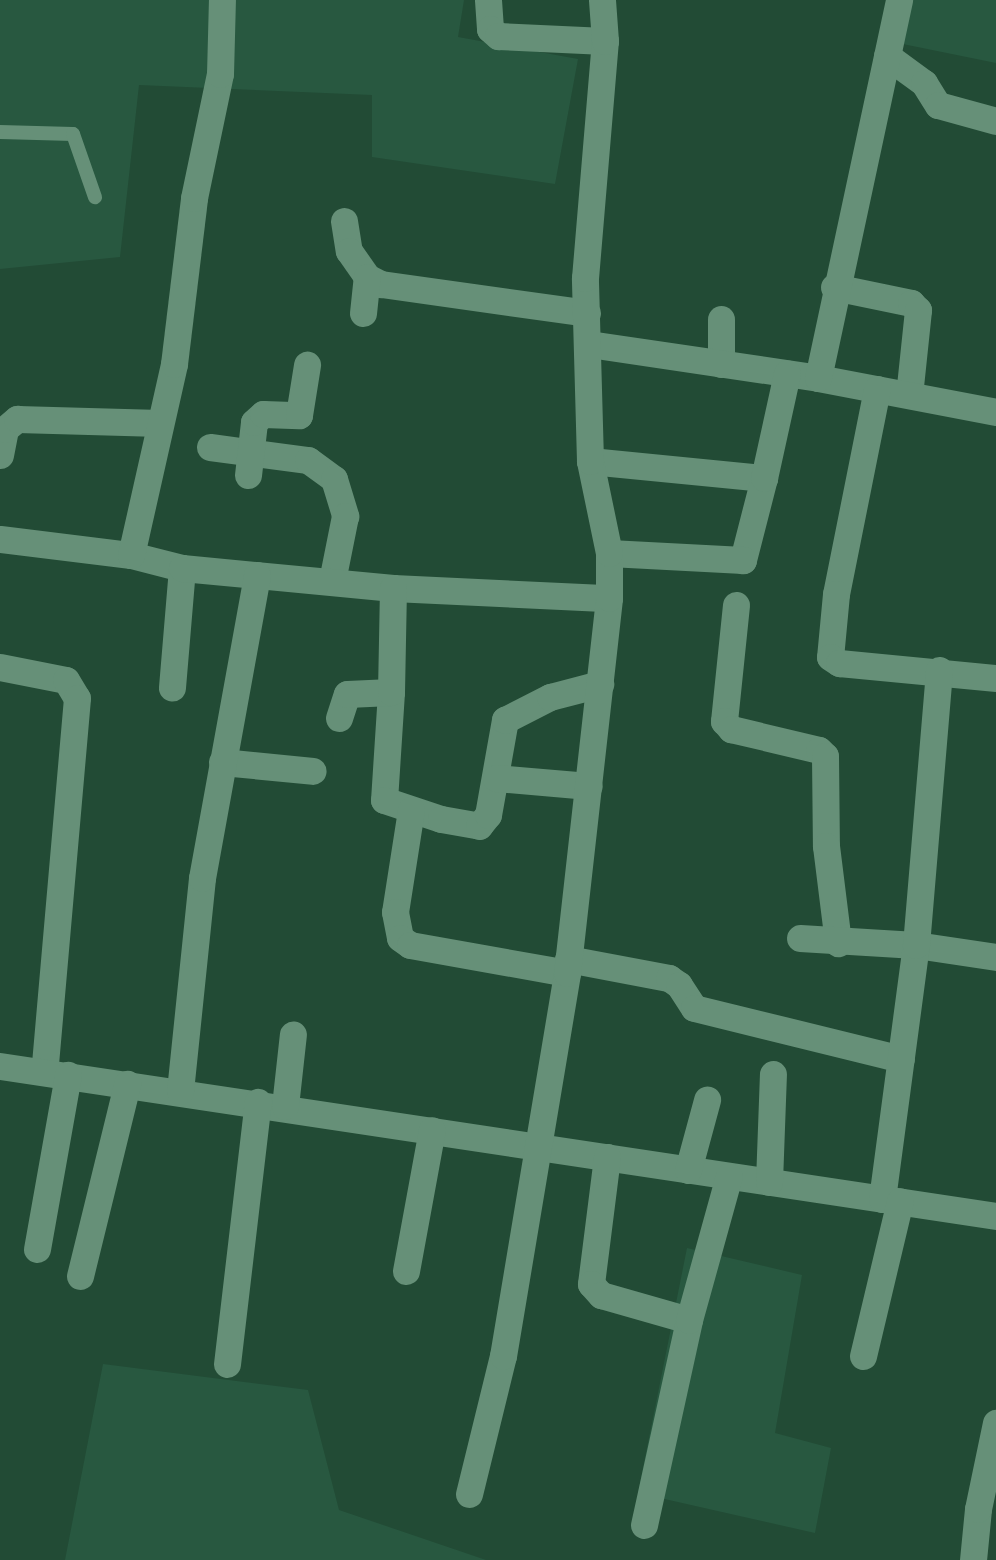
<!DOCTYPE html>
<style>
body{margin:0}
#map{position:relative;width:996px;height:1560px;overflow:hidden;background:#224b35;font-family:Montserrat,sans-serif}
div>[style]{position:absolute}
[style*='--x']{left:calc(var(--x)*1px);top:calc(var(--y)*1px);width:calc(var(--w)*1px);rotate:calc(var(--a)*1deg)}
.built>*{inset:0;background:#285840}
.lane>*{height:14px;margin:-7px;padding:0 7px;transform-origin:7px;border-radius:7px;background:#669078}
.street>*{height:27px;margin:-13.5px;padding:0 13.5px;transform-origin:13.5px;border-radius:13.5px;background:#669078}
span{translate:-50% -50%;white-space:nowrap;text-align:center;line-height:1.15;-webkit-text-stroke:6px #1b2c22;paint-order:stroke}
</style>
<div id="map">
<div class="built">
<div style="clip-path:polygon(0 0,464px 0,458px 37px,578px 59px,555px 184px,372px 157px,372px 95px,139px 85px,120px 257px,0 269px)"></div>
<div style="clip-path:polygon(894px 0,996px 0,996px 63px,888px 41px)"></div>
<div style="clip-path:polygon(687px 1248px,802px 1275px,775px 1433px,831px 1448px,815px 1533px,638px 1493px)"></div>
<div style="clip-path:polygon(103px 1364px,308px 1390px,339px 1510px,486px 1560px,65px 1560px)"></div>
</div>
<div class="lane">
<div style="--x:0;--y:132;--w:73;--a:1.6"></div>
<div style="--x:73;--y:134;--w:67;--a:70.8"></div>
</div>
<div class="street">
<div style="--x:488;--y:0;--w:29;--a:86"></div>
<div style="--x:490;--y:29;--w:11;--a:41"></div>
<div style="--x:498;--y:36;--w:107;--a:2.7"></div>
<div style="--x:887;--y:56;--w:46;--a:36.1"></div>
<div style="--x:924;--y:83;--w:26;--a:58"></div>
<div style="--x:938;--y:105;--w:60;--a:15.4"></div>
<div style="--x:344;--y:221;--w:30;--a:81"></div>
<div style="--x:349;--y:251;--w:32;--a:55"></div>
<div style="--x:367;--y:277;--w:16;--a:27"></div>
<div style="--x:381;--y:284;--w:208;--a:8"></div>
<div style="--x:834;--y:287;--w:79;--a:11.7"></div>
<div style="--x:911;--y:303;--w:10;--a:45"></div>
<div style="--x:918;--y:310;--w:85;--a:96"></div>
<div style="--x:363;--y:313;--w:36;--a:-84"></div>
<div style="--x:721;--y:319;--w:45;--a:90"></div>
<div style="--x:589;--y:344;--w:232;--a:8.4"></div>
<div style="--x:818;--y:378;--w:181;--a:10.8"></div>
<div style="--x:818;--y:378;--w:387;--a:-77.9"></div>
<div style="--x:877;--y:389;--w:209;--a:101.3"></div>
<div style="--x:836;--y:594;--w:63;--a:95.4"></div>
<div style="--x:830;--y:657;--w:11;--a:34"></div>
<div style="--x:839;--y:663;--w:158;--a:5.5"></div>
<div style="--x:210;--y:447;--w:99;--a:7.6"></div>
<div style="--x:308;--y:460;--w:32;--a:36"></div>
<div style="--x:334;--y:479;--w:39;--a:73"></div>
<div style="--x:345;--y:516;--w:66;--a:101.3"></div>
<div style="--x:0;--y:455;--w:26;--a:-79"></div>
<div style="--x:5;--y:429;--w:16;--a:-40"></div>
<div style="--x:17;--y:419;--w:143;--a:1.6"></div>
<div style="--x:590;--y:461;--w:175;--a:5.6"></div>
<div style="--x:764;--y:478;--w:85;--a:104.4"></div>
<div style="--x:743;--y:560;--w:134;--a:-177"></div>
<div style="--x:248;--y:475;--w:53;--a:-83.5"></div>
<div style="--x:254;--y:422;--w:12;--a:-42"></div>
<div style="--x:263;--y:414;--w:36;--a:2"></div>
<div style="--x:299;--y:415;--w:51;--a:-80.9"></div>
<div style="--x:764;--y:478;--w:107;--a:-77.6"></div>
<div style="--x:0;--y:539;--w:132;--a:7"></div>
<div style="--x:131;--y:555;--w:53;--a:14.3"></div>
<div style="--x:182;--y:568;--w:120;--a:94.8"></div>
<div style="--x:131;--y:555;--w:196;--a:-77.3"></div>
<div style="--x:174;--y:364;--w:167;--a:-83.1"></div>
<div style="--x:194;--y:198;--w:127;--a:-78.2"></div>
<div style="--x:220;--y:74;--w:74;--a:-88.5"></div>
<div style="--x:182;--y:568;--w:212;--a:5.4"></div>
<div style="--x:393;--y:588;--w:216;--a:2.7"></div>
<div style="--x:736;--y:605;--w:117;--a:95.9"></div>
<div style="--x:724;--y:721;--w:11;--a:49"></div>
<div style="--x:731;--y:729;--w:90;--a:13.4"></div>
<div style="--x:819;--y:750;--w:8;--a:45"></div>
<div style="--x:825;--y:756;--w:90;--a:89.4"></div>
<div style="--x:826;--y:846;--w:98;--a:82.9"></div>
<div style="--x:0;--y:667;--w:67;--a:11.1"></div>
<div style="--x:66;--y:680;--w:21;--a:59"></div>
<div style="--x:77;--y:698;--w:375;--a:95"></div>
<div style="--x:391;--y:692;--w:108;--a:93.7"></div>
<div style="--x:384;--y:800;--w:60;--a:18.4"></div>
<div style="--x:441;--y:819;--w:39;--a:10"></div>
<div style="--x:479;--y:826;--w:14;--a:-51"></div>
<div style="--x:488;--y:815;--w:97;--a:-79.9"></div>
<div style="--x:505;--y:720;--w:51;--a:-27.1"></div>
<div style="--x:550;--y:697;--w:52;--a:-14.6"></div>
<div style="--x:339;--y:718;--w:25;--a:-72"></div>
<div style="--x:347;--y:694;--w:44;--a:-2.6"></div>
<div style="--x:391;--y:692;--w:104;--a:-88.9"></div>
<div style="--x:222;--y:762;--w:91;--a:5.6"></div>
<div style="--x:496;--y:778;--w:93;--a:4.9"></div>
<div style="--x:411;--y:810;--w:103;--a:98.9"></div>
<div style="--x:395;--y:912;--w:26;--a:79"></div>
<div style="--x:400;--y:938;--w:12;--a:35"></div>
<div style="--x:410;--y:945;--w:159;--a:10.1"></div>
<div style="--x:800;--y:938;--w:116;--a:3.5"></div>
<div style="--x:916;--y:945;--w:81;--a:8.5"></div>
<div style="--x:568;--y:959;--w:103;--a:10.7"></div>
<div style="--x:669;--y:978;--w:12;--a:35"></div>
<div style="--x:679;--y:985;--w:27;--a:57"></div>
<div style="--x:694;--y:1008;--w:213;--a:13.8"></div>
<div style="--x:0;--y:1066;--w:1007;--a:8.56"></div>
<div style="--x:180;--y:1091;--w:214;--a:-84.1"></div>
<div style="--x:202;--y:878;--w:308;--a:-79.7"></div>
<div style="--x:285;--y:1106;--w:72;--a:-83.7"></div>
<div style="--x:607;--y:1157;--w:128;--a:97.2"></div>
<div style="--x:591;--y:1284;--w:15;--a:48"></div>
<div style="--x:601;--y:1295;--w:91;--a:15.9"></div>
<div style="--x:688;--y:1170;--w:73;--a:-74.8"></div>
<div style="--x:769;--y:1182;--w:108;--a:-87.9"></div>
<div style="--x:882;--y:1199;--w:256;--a:-82.4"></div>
<div style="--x:916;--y:945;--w:276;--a:-85.2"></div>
<div style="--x:37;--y:1249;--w:177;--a:-79.9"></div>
<div style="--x:406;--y:1271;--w:143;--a:-79.6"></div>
<div style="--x:80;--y:1276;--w:198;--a:-76.2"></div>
<div style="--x:863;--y:1356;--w:159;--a:-76.6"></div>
<div style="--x:227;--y:1364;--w:264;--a:-83.3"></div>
<div style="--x:469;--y:1494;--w:142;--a:-76.2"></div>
<div style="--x:503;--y:1356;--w:388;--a:-80.5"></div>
<div style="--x:567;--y:973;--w:377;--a:-83.6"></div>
<div style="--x:609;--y:598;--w:45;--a:-90"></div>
<div style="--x:609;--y:553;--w:94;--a:-101.7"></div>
<div style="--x:590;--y:461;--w:183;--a:-91.6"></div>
<div style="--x:585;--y:278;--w:238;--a:-85.2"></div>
<div style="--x:605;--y:41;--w:41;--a:-94.2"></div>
<div style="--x:644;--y:1525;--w:210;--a:-77.6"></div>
<div style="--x:689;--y:1320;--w:149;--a:-74.5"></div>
<div style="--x:973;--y:1560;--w:51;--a:-84.4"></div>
<div style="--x:978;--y:1509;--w:88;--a:-78.2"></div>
</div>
</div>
